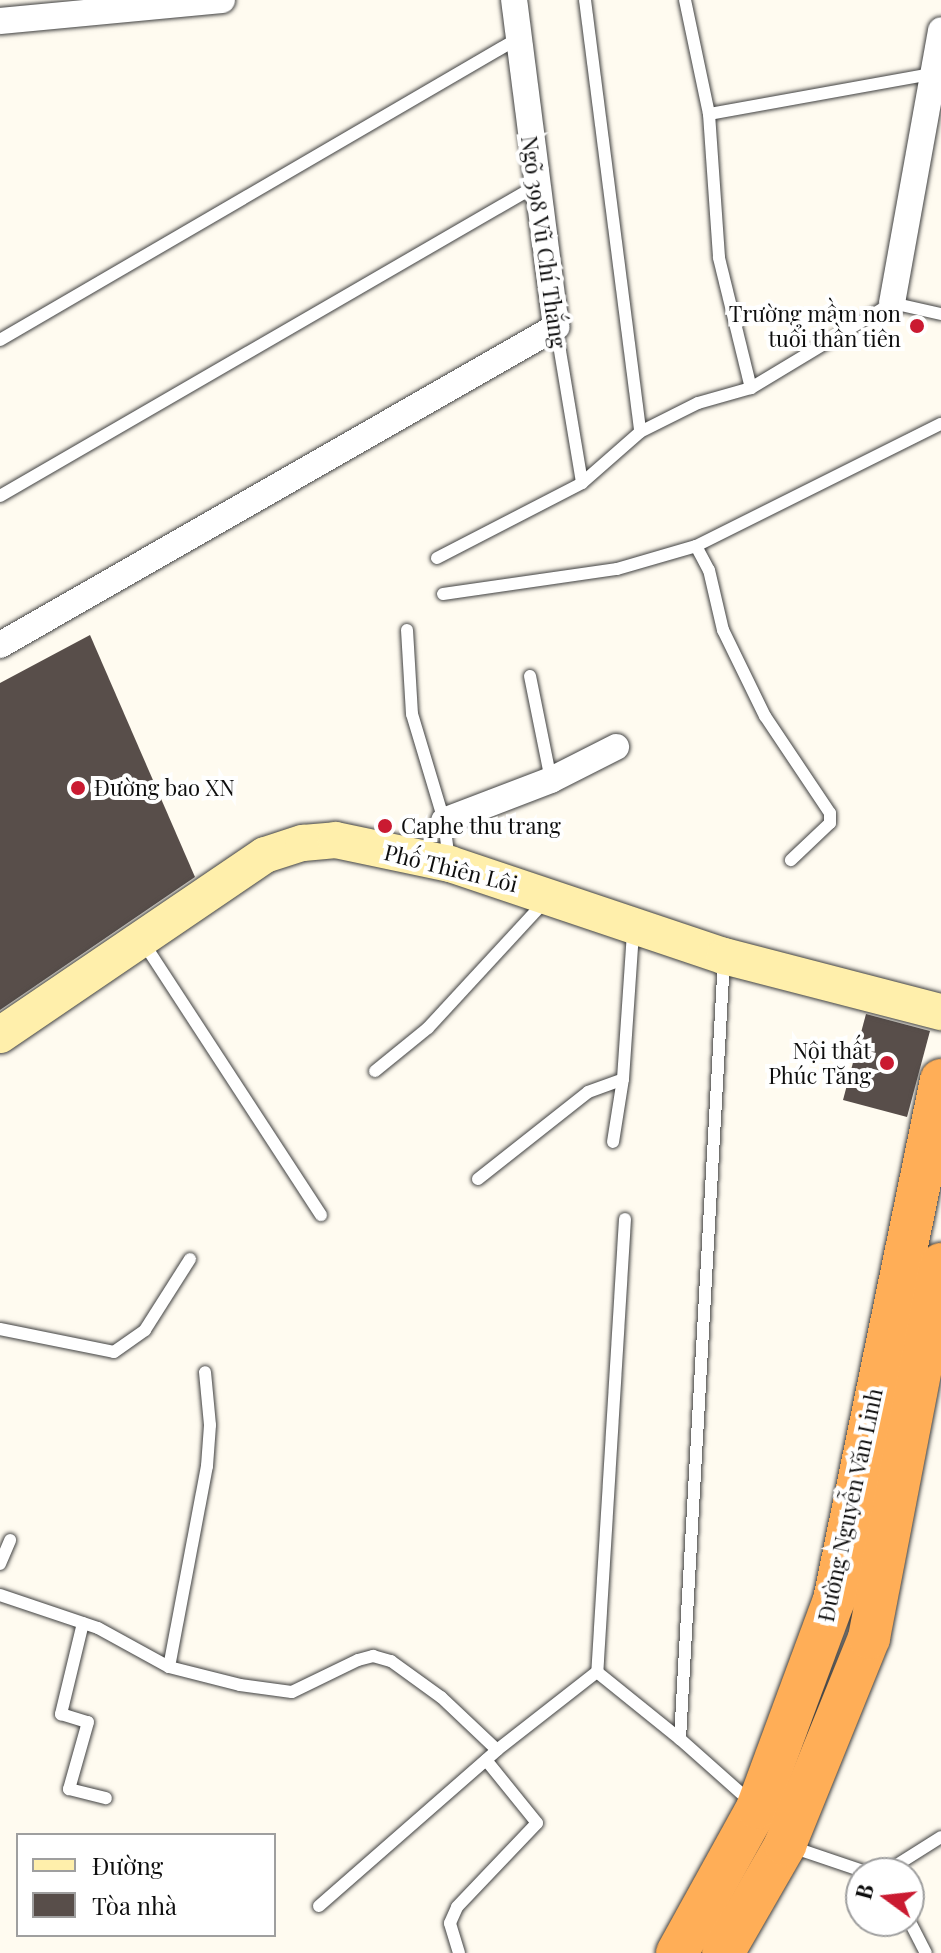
<!DOCTYPE html>
<meta charset="utf-8">
<style>
body{margin:0}
#map{position:relative;width:941px;height:1953px;overflow:hidden;background:#fffbf0;font-family:"Playfair Display",serif}
div>[style]{position:absolute}
[style*='--x']{left:calc(var(--x)*1px);top:calc(var(--y)*1px);width:calc(var(--w)*1px);rotate:calc(var(--a)*1deg)}
.building>*{inset:0;background:#584e4a}
.roads{filter:drop-shadow(0 0 2px #414141) drop-shadow(0 0 2px #414141)}
.service>*{height:12px;margin:-6px;padding:0 6px;transform-origin:6px;border-radius:6px;background:#fff}
.minor>*{height:26px;margin:-13px;padding:0 13px;transform-origin:13px;border-radius:13px;background:#fff}
.secondary>*{height:36px;margin:-18px;padding:0 18px;transform-origin:18px;border-radius:18px;background:#ffefab}
.trunk>*{height:42px;margin:-21px;padding:0 21px;transform-origin:21px;border-radius:21px;background:#ffae57}
.dots>*{width:22px;height:22px;translate:-50% -50%;box-sizing:border-box;border:4px solid #fff;border-radius:50%}
span{translate:-50% -50%;white-space:nowrap;text-align:center;line-height:1.15;-webkit-text-stroke:8px #fff;paint-order:stroke}
.street-label{font-size:22px;color:#0e0e0e}
.poi-label{font-size:22px;color:#0e0e0e}
.right{translate:-100% -50%;text-align:right}
.left{translate:0 -50%;text-align:left}
.legend{position:absolute;left:16px;top:1833px;width:260px;height:104px;box-sizing:border-box;background:#fff;border:2px solid #9f9f9f;margin:0;padding:10px 14px;list-style:none;font-size:24px;color:#0e0e0e}
.legend li{display:flex;align-items:center;gap:16px;height:40px}
.legend b{width:40px;border:2px solid #9f9f9f}
.north{position:absolute;left:845px;top:1857px;width:80px;height:80px;box-sizing:border-box;background:#fff;border:2px solid #9f9f9f;border-radius:50%;rotate:285deg;font-size:22px;font-weight:700;line-height:32px;text-align:center;color:#0e0e0e}
.north::after{content:'';display:block;margin:auto;width:28px;height:36px;background:#ca1a31;clip-path:polygon(50% 0,100% 100%,50% 72%,0 100%)}
</style>
<div id="map">
<div class="building">
<div style="clip-path:polygon(90px 635px,195px 877px,0 1010px,0 683px)"></div>
<div style="clip-path:polygon(866px 1014px,930px 1031px,907px 1117px,843px 1100px)"></div>
</div>
<div class="roads">
<div class="service">
<div style="--x:585;--y:0;--w:435;--a:82.7"></div>
<div style="--x:685;--y:0;--w:116;--a:78.1"></div>
<div style="--x:709;--y:114;--w:144;--a:86"></div>
<div style="--x:719;--y:258;--w:134;--a:76.2"></div>
<div style="--x:709;--y:114;--w:226;--a:-10.2"></div>
<div style="--x:556;--y:327;--w:158;--a:80.5"></div>
<div style="--x:0;--y:340;--w:598;--a:-30.21"></div>
<div style="--x:0;--y:496;--w:617;--a:-30.06"></div>
<div style="--x:696;--y:546;--w:27;--a:62"></div>
<div style="--x:709;--y:570;--w:62;--a:76.9"></div>
<div style="--x:723;--y:630;--w:96;--a:64"></div>
<div style="--x:765;--y:716;--w:117;--a:56.2"></div>
<div style="--x:830;--y:813;--w:10;--a:90"></div>
<div style="--x:830;--y:823;--w:54;--a:136.5"></div>
<div style="--x:437;--y:558;--w:163;--a:-27.3"></div>
<div style="--x:582;--y:483;--w:77;--a:-41.3"></div>
<div style="--x:640;--y:432;--w:65;--a:-26.6"></div>
<div style="--x:698;--y:403;--w:55;--a:-15.8"></div>
<div style="--x:751;--y:388;--w:165;--a:-31.1"></div>
<div style="--x:892;--y:303;--w:50;--a:12.7"></div>
<div style="--x:443;--y:594;--w:176;--a:-8.2"></div>
<div style="--x:617;--y:569;--w:82;--a:-16.2"></div>
<div style="--x:696;--y:546;--w:274;--a:-26.5"></div>
<div style="--x:407;--y:630;--w:84;--a:86.6"></div>
<div style="--x:412;--y:714;--w:112;--a:73.3"></div>
<div style="--x:444;--y:821;--w:40;--a:82.9"></div>
<div style="--x:530;--y:676;--w:106;--a:78.6"></div>
<div style="--x:143;--y:942;--w:326;--a:56.9"></div>
<div style="--x:724;--y:959;--w:781;--a:93.23"></div>
<div style="--x:680;--y:1739;--w:96;--a:41.6"></div>
<div style="--x:375;--y:1071;--w:68;--a:-39.1"></div>
<div style="--x:428;--y:1028;--w:174;--a:-47.3"></div>
<div style="--x:613;--y:1142;--w:64;--a:-81"></div>
<div style="--x:623;--y:1079;--w:148;--a:-86.1"></div>
<div style="--x:478;--y:1179;--w:140;--a:-38.3"></div>
<div style="--x:588;--y:1092;--w:37;--a:-20"></div>
<div style="--x:625;--y:1219;--w:454;--a:93.5"></div>
<div style="--x:597;--y:1672;--w:107;--a:38.9"></div>
<div style="--x:0;--y:1329;--w:116;--a:11.4"></div>
<div style="--x:114;--y:1352;--w:38;--a:-35"></div>
<div style="--x:145;--y:1330;--w:84;--a:-57.6"></div>
<div style="--x:0;--y:1564;--w:26;--a:-67"></div>
<div style="--x:0;--y:1595;--w:103;--a:18.6"></div>
<div style="--x:98;--y:1628;--w:81;--a:28.8"></div>
<div style="--x:169;--y:1667;--w:73;--a:14.2"></div>
<div style="--x:240;--y:1685;--w:52;--a:7.7"></div>
<div style="--x:292;--y:1692;--w:73;--a:-25.9"></div>
<div style="--x:358;--y:1660;--w:16;--a:-15"></div>
<div style="--x:373;--y:1656;--w:19;--a:16"></div>
<div style="--x:391;--y:1661;--w:62;--a:35.8"></div>
<div style="--x:441;--y:1697;--w:77;--a:43.4"></div>
<div style="--x:83;--y:1623;--w:94;--a:103.6"></div>
<div style="--x:61;--y:1714;--w:28;--a:17"></div>
<div style="--x:88;--y:1722;--w:70;--a:105.8"></div>
<div style="--x:69;--y:1789;--w:38;--a:14"></div>
<div style="--x:169;--y:1667;--w:205;--a:-79.3"></div>
<div style="--x:207;--y:1466;--w:41;--a:-85.8"></div>
<div style="--x:210;--y:1425;--w:53;--a:-95.4"></div>
<div style="--x:792;--y:1847;--w:81;--a:18.7"></div>
<div style="--x:884;--y:1873;--w:67;--a:-32.3"></div>
<div style="--x:319;--y:1906;--w:237;--a:-41.2"></div>
<div style="--x:497;--y:1750;--w:127;--a:-38"></div>
<div style="--x:909;--y:1920;--w:37;--a:63"></div>
<div style="--x:459;--y:1953;--w:31;--a:-107"></div>
<div style="--x:450;--y:1923;--w:17;--a:-66"></div>
<div style="--x:457;--y:1907;--w:116;--a:-46.4"></div>
<div style="--x:537;--y:1823;--w:81;--a:-129"></div>
</div>
<div class="minor">
<div style="--x:0;--y:21;--w:223;--a:-5.4"></div>
<div style="--x:892;--y:303;--w:277;--a:-79.8"></div>
<div style="--x:0;--y:645;--w:641;--a:-29.77"></div>
<div style="--x:556;--y:327;--w:330;--a:-97.3"></div>
<div style="--x:444;--y:821;--w:115;--a:-21"></div>
<div style="--x:551;--y:780;--w:73;--a:-26.9"></div>
</div>
<div class="secondary">
<div style="--x:0;--y:1035;--w:320;--a:-34.2"></div>
<div style="--x:265;--y:855;--w:40;--a:-18"></div>
<div style="--x:303;--y:843;--w:33;--a:-5"></div>
<div style="--x:336;--y:840;--w:116;--a:11.9"></div>
<div style="--x:450;--y:864;--w:289;--a:18.6"></div>
<div style="--x:724;--y:956;--w:224;--a:14.5"></div>
</div>
<div class="trunk">
<div style="--x:677;--y:1953;--w:166;--a:-61.1"></div>
<div style="--x:757;--y:1808;--w:222;--a:-69.7"></div>
<div style="--x:834;--y:1600;--w:531;--a:-78.37"></div>
<div style="--x:723;--y:1953;--w:125;--a:-60.1"></div>
<div style="--x:785;--y:1845;--w:223;--a:-67.9"></div>
<div style="--x:869;--y:1638;--w:381;--a:-79.1"></div>
</div>
</div>
<div class="dots">
<div style="left:917px;top:326px;background:#ca1a31"></div>
<div style="left:78px;top:788px;background:#ca1a31"></div>
<div style="left:385px;top:826px;background:#ca1a31"></div>
<div style="left:887px;top:1063px;background:#ca1a31"></div>
</div>
<div class="street-label">
<span style="left:544px;top:242px;rotate:82deg">Ngõ 398 Vũ Chí Thắng</span>
<span style="left:451px;top:868px;rotate:14deg">Phố Thiên Lôi</span>
<span style="left:850px;top:1505px;rotate:-78deg">Đường Nguyễn Văn Linh</span>
</div>
<div class="poi-label">
<span class="right" style="left:901px;top:326px">Trường mầm non<br>tuổi thần tiên</span>
<span class="left" style="left:94px;top:788px">Đường bao XN</span>
<span class="left" style="left:401px;top:826px">Caphe thu trang</span>
<span class="right" style="left:871px;top:1063px">Nội thất<br>Phúc Tăng</span>
</div>
<ul class="legend">
<li><b style="height:10px;background:#ffefab"></b>Đường</li>
<li><b style="height:22px;background:#584e4a"></b>Tòa nhà</li>
</ul>
<div class="north">B</div>
</div>
